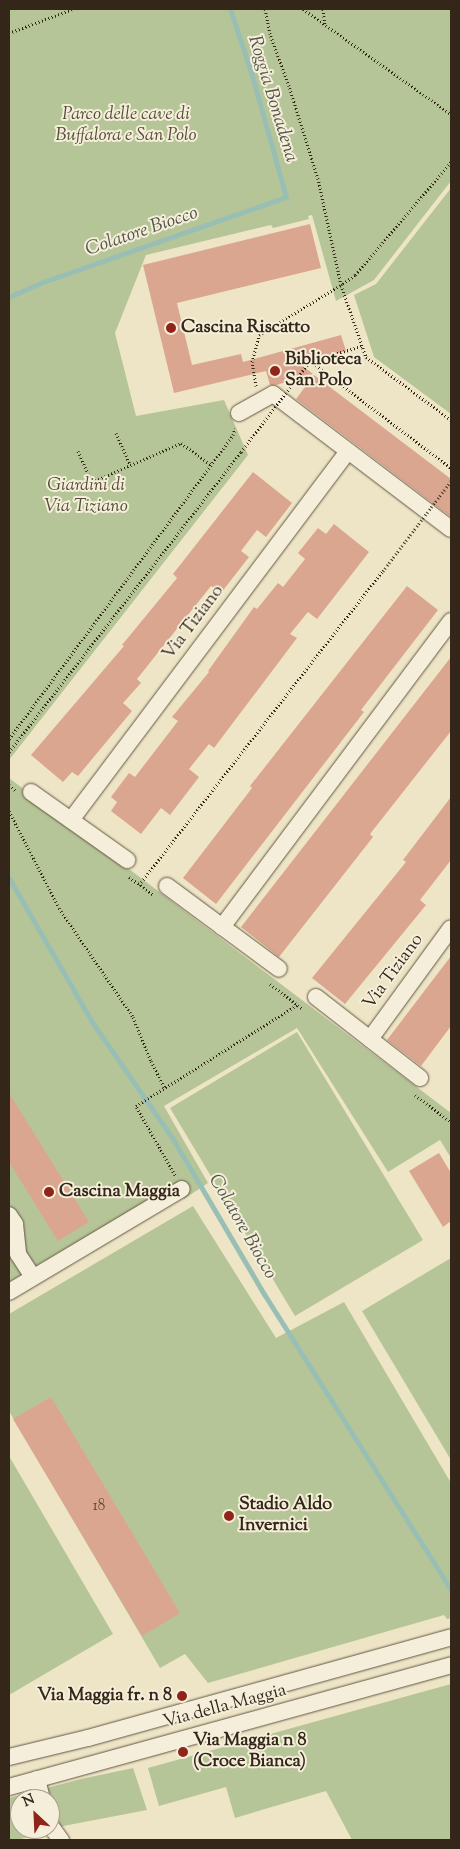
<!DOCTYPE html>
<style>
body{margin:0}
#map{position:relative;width:460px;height:1849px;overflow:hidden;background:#eee5c6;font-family:"Sorts Mill Goudy",serif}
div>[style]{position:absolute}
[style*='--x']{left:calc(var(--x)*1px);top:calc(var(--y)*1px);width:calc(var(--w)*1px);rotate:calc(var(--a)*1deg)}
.green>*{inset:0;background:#b6c597}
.stream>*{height:5px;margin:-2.5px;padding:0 2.5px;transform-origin:2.5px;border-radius:2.5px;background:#99bfb5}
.building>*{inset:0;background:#dba68f}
.path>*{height:3px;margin-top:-1.5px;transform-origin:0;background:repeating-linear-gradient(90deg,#342719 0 1px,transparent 0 3.5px)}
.roads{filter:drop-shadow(0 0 1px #625644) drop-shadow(0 0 1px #625644)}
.minor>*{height:16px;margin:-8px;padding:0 8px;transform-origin:8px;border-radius:8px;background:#f4eeda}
.path-bridge>*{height:3px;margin-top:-1.5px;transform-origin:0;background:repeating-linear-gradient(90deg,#342719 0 1px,transparent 0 3.5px)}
.dots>*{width:14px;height:14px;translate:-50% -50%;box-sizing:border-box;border:2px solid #f4eeda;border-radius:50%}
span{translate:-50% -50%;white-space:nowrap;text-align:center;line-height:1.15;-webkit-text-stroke:4px #f4eeda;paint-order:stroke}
.number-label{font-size:15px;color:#5e4736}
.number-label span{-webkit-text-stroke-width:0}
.park-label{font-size:18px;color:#544e38;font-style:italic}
.poi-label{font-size:18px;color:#342719;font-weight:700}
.left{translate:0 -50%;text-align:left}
.right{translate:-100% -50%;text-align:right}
.street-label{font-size:18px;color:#342719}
.water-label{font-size:19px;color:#525548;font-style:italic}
.frame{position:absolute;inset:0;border:10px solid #342719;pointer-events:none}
.north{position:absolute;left:10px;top:1789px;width:50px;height:50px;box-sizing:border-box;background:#f4eeda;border:1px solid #a79e8d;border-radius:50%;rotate:335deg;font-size:14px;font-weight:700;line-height:20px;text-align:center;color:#342719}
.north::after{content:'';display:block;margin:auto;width:18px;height:22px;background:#8f2418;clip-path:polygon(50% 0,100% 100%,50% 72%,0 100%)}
</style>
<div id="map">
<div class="green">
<div style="clip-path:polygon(9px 9px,451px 9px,451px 181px,374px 280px,336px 301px,312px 215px,308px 216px,309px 219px,273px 228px,271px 225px,146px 255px,115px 333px,136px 416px,224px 400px,248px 455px,9px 760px)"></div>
<div style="clip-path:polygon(451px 188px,451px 414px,374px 357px,354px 295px,376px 284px)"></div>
<div style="clip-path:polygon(9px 778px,451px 1113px,451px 1158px,440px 1140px,388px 1172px,297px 1028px,164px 1106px,208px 1183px,184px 1199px,175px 1184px,9px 1282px)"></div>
<div style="clip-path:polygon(297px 1032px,423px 1240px,295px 1316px,170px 1108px)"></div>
<div style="clip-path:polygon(193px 1206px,276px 1338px,344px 1302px,451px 1483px,451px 1618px,447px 1619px,444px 1615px,208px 1683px,185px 1654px,160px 1668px,9px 1411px,9px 1314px)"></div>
<div style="clip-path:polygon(451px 1258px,451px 1460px,362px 1311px)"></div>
<div style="clip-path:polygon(9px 1456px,113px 1634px,9px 1695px)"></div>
<div style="clip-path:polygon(451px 1684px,451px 1840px,352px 1840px,326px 1791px,235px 1818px,226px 1787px,159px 1806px,148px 1768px)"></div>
<div style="clip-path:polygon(evenodd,133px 1768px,147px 1810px,58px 1827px,18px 1840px,9px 1840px,9px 1798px,81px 1779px,133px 1768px,20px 1799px,50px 1799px,50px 1829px,20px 1829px,20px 1799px)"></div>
</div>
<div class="stream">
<div style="--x:9;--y:297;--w:37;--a:-24"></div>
<div style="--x:43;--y:282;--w:257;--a:-19.3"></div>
<div style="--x:286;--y:197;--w:130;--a:-105.6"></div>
<div style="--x:251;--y:72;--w:66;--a:-108.4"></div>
<div style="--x:9;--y:878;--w:166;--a:60"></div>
<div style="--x:92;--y:1022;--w:142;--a:55.3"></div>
<div style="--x:173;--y:1139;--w:180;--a:59.6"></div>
<div style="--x:264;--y:1294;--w:350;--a:57.7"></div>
</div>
<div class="building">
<div style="clip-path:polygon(310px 224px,321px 268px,177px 303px,192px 365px,241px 354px,243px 362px,341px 335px,346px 351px,300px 364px,313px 374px,276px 385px,270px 385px,266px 371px,174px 393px,143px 265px)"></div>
<div style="clip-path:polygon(314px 375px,451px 479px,451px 517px,296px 399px)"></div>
<div style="clip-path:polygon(253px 472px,292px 503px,266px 537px,257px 530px,241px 551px,249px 557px,221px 593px,211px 586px,137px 679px,141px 683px,123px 703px,132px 711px,78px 776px,72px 772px,63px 782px,31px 755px,124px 646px,122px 645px,177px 578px,173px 574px)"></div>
<div style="clip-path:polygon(334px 524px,369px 552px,317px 619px,308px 612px,290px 634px,297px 638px,214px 748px,209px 744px,189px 769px,199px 777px,170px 815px,161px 808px,141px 834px,111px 811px,117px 802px,111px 797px,129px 773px,135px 777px,178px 721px,172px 717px,209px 672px,208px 671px,254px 607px,257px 609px,278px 583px,283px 587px,305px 559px,298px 553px,318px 528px,326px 534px)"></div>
<div style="clip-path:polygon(407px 586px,438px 610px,361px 710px,364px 712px,216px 904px,183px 878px,252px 788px,250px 786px)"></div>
<div style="clip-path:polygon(451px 657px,451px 731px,370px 834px,373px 837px,279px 957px,241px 927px)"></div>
<div style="clip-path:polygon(451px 797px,451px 860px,420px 900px,426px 905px,345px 1004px,312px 978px,406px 862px,403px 860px)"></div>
<div style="clip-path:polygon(451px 956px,451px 1026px,421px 1066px,387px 1040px)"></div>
<div style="clip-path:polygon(9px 1093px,89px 1222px,58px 1241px,9px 1162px)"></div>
<div style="clip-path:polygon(439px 1153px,451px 1173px,451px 1221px,443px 1227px,409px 1171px)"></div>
<div style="clip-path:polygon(51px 1397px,180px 1613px,142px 1636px,13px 1419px)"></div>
</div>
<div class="path">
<div style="--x:303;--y:9;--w:181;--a:35.4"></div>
<div style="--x:323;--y:9;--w:16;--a:83"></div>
<div style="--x:9;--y:33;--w:68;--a:-20.6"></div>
<div style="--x:451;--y:162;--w:148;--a:130.3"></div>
<div style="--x:355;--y:275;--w:17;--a:144"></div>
<div style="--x:341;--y:285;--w:76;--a:70.9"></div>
<div style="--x:366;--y:357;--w:106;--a:36.5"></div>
<div style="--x:310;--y:361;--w:177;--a:37.2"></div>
<div style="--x:256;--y:386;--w:24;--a:-99"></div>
<div style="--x:252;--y:362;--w:28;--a:-75"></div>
<div style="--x:259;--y:335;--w:96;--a:-31.4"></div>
<div style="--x:341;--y:285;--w:108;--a:-102.2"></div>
<div style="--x:318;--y:179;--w:97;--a:-107.3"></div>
<div style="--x:289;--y:86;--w:55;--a:-110.1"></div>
<div style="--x:270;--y:34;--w:25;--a:-101"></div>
<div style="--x:116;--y:433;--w:35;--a:66"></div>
<div style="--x:78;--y:451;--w:34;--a:66"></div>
<div style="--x:92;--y:482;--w:97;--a:-23.7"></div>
<div style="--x:181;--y:443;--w:37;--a:36"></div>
<div style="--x:9;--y:739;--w:378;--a:-53.6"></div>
<div style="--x:233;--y:435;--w:7;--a:-74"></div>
<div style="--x:9;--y:752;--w:379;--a:-52.3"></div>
<div style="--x:9;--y:785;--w:9;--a:41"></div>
<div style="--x:9;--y:811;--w:109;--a:62.7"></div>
<div style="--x:59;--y:908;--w:132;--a:55.8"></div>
<div style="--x:133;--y:1017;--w:48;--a:67.8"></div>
<div style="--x:151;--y:1061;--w:30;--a:63"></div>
<div style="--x:129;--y:877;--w:31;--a:36"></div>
<div style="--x:139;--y:885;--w:398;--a:-52.2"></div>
<div style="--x:270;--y:984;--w:41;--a:37.1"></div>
<div style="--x:415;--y:1095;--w:45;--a:36.9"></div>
<div style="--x:175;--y:1175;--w:79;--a:-119.5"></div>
<div style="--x:136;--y:1106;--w:190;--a:-32.1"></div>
</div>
<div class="roads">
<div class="minor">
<div style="--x:239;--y:413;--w:39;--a:-29"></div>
<div style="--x:273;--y:394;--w:223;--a:37.2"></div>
<div style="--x:31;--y:792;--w:118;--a:35.3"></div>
<div style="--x:71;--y:820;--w:461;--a:-53.1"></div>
<div style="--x:167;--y:886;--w:139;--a:36.5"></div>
<div style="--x:222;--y:927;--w:382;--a:-53.2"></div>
<div style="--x:316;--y:997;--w:132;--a:37.9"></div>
<div style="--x:370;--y:1039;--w:137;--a:-53.9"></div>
<div style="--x:9;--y:1215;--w:11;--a:56"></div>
<div style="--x:15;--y:1224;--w:30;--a:84"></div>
<div style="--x:18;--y:1254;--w:27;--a:57"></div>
<div style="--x:9;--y:1292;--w:201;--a:-30.8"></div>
<div style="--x:9;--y:1757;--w:81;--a:-13.5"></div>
<div style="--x:88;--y:1738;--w:377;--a:-15.5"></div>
<div style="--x:37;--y:1779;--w:21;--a:76"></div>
<div style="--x:9;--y:1787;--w:459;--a:-15.4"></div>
<div style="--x:50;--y:1825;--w:19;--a:54"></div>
</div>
</div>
<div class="path-bridge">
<div style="--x:241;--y:452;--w:114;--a:-52.8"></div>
<div style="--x:310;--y:361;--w:54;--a:-16.1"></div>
<div style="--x:383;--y:571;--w:113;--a:-52.9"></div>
</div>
<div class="dots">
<div style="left:171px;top:328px;background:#8f2418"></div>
<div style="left:275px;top:371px;background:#8f2418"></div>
<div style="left:49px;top:1192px;background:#8f2418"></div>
<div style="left:229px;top:1516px;background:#8f2418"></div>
<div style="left:182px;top:1696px;background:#8f2418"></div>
<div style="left:183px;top:1752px;background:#8f2418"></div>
</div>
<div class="number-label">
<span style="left:99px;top:1507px">18</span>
</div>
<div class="park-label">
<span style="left:126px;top:126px">Parco delle cave di<br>Buffalora e San Polo</span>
<span style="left:86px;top:497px">Giardini di<br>Via Tiziano</span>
</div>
<div class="poi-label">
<span class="left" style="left:181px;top:328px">Cascina Riscatto</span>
<span class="left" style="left:285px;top:371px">Biblioteca<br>San Polo</span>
<span class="left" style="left:59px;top:1192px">Cascina Maggia</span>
<span class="left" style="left:239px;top:1516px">Stadio Aldo<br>Invernici</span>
<span class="right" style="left:172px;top:1696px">Via Maggia fr. n 8</span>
<span class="left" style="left:193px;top:1752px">Via Maggia n 8<br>(Croce Bianca)</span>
</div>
<div class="street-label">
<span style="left:194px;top:623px;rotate:-53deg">Via Tiziano</span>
<span style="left:394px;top:972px;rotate:-54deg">Via Tiziano</span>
<span style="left:225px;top:1707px;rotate:-15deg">Via della Maggia</span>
</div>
<div class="water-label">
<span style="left:272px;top:99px;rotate:73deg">Roggia Bonadena</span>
<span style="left:142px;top:232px;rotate:-19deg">Colatore Biocco</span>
<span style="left:242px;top:1227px;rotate:60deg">Colatore Biocco</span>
</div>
<div class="frame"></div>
<div class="north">N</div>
</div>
